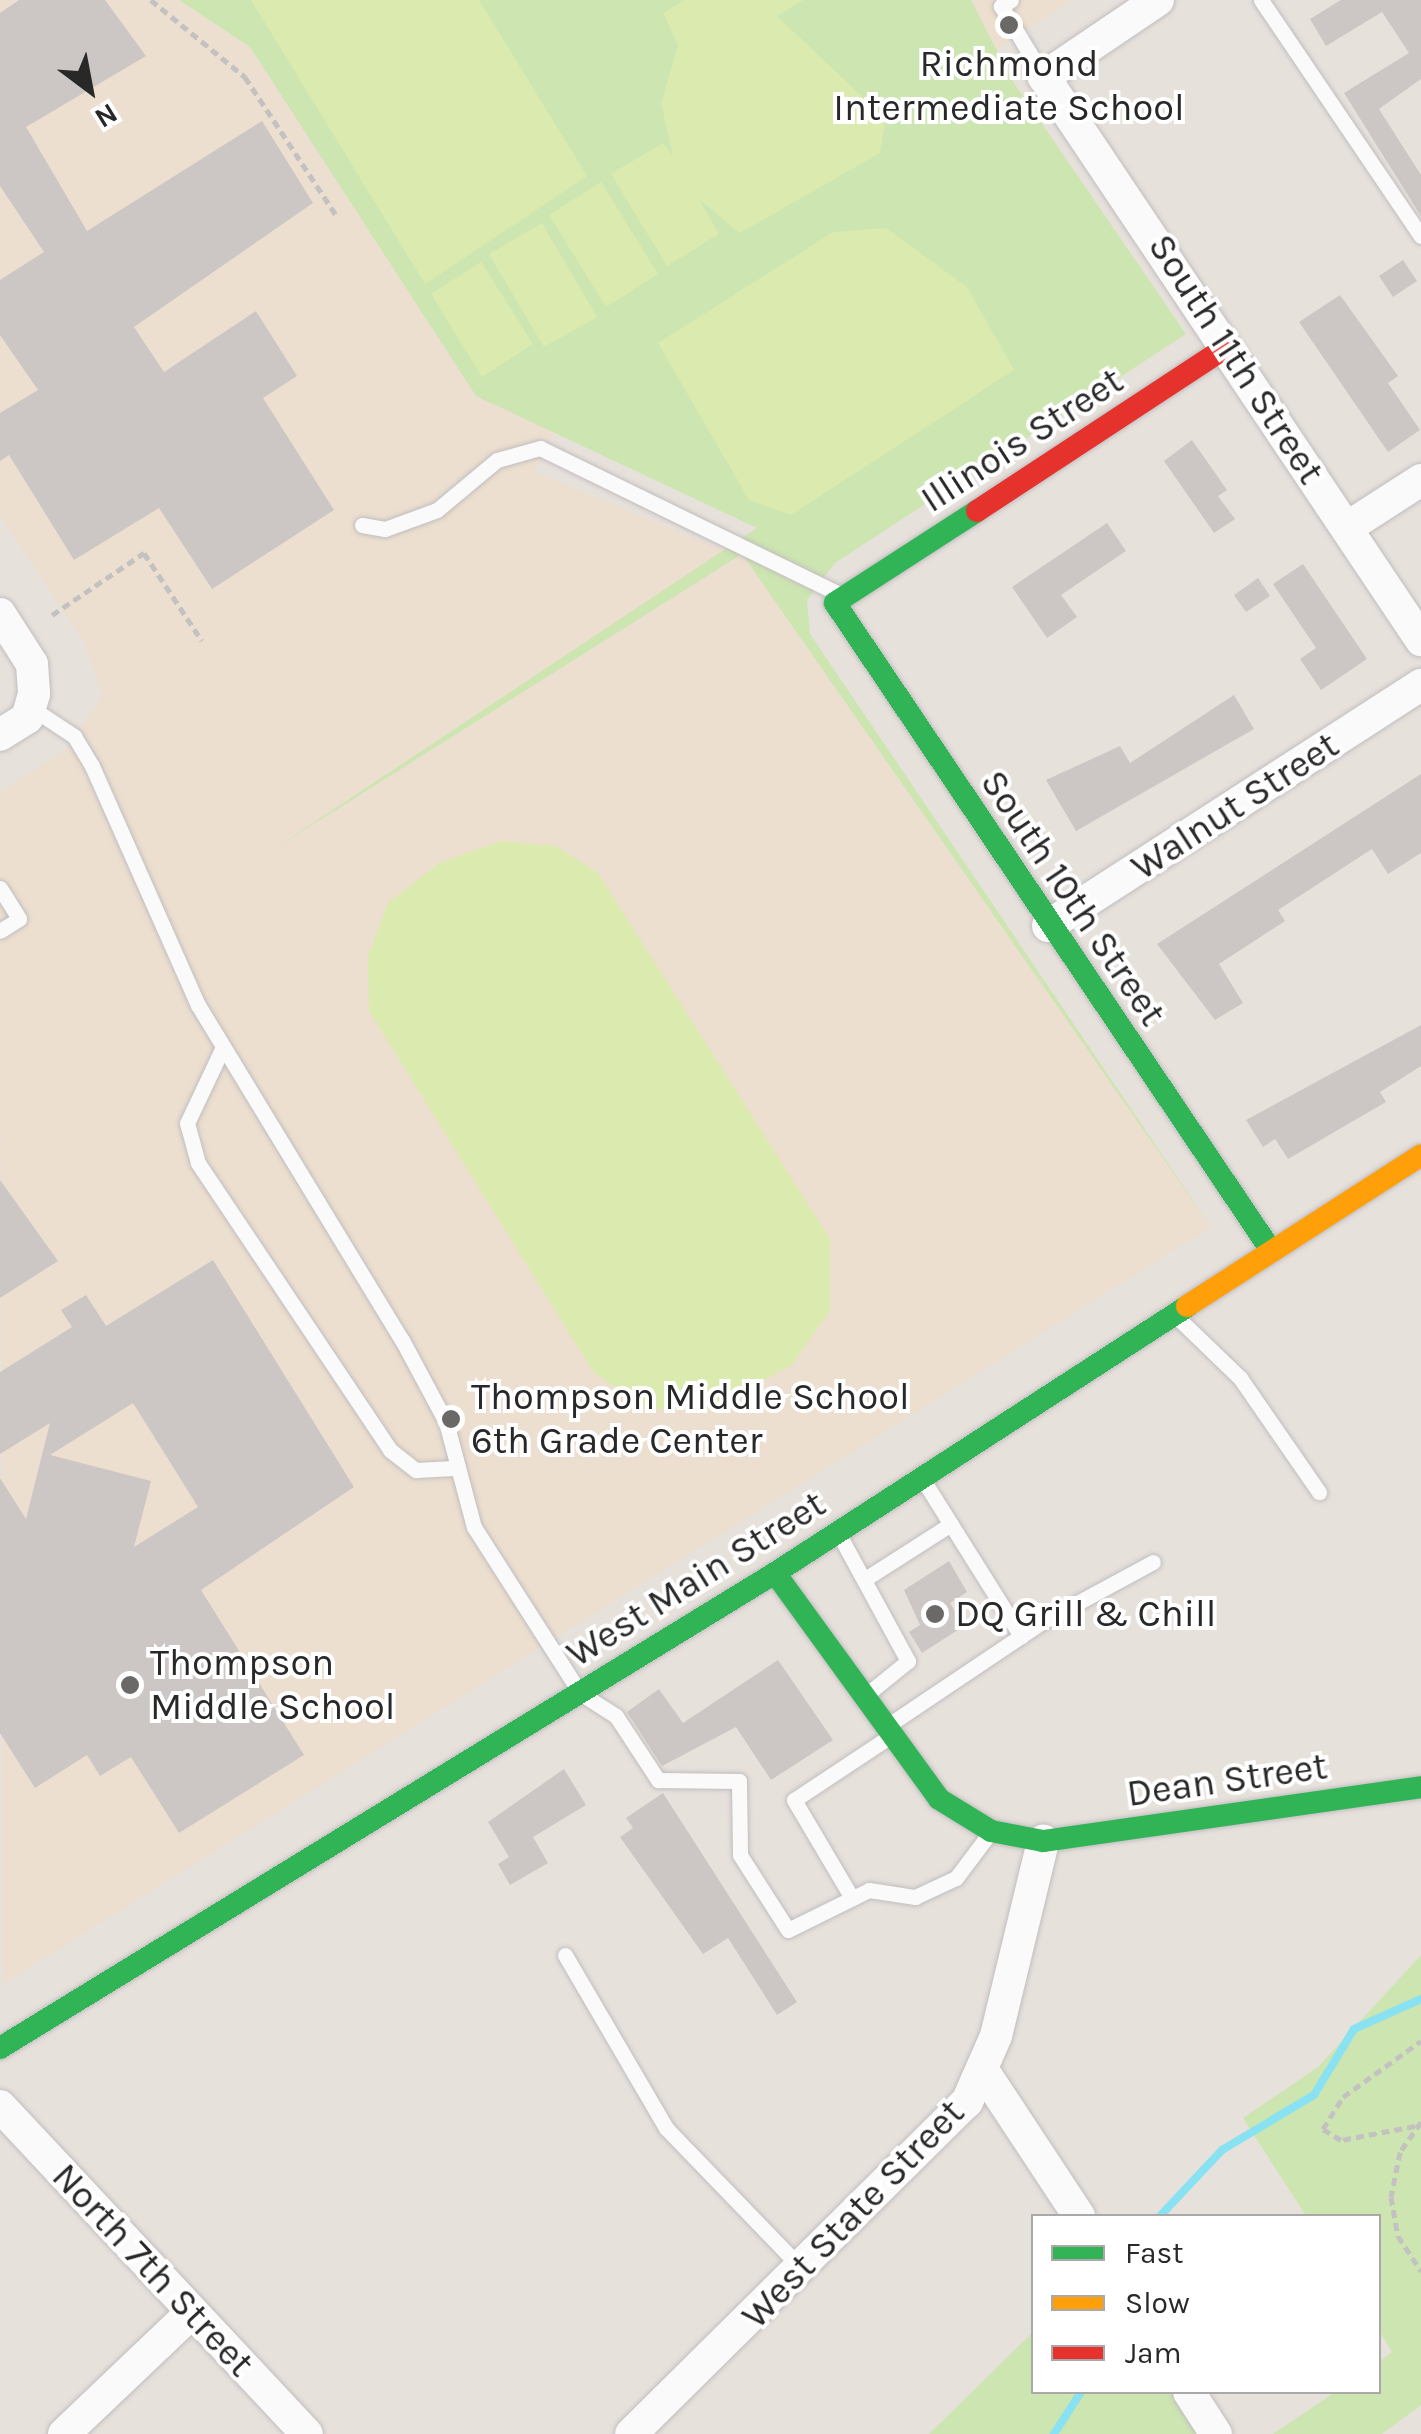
<!DOCTYPE html>
<style>
body{margin:0}
#map{position:relative;width:1421px;height:2434px;overflow:hidden;background:#e7e1dc;font-family:Karla,sans-serif}
div>[style]{position:absolute}
[style*='--x']{left:calc(var(--x)*1px);top:calc(var(--y)*1px);width:calc(var(--w)*1px);rotate:calc(var(--a)*1deg)}
.education>*{inset:0;background:#ecdfcf}
.green>*{inset:0;background:#cde5b1}
.pitch>*{inset:0;background:#dbeaae}
.stream>*{height:8px;margin:-4px;padding:0 4px;transform-origin:4px;border-radius:4px;background:#88e2f1}
.building>*{inset:0;background:#ccc7c4}
.path>*{height:5px;margin-top:-2.5px;transform-origin:0;background:repeating-linear-gradient(90deg,#c3c2c1 0 8px,transparent 0 13px)}
.roads{filter:drop-shadow(0 0 2px #c0bebf) drop-shadow(0 0 2px #c0bebf)}
.lane>*{height:15px;margin:-7.5px;padding:0 7.5px;transform-origin:7.5px;border-radius:7.5px;background:#fbfafa}
.street>*{height:32px;margin:-16px;padding:0 16px;transform-origin:16px;border-radius:16px;background:#fbfafa}
.fast>*{height:22px;margin:-11px;padding:0 11px;transform-origin:11px;border-radius:11px;background:#30b455}
.slow>*{height:22px;margin:-11px;padding:0 11px;transform-origin:11px;border-radius:11px;background:#ff9f0a}
.jam>*{height:22px;margin:-11px;padding:0 11px;transform-origin:11px;border-radius:11px;background:#e5322d}
.dots>*{width:28px;height:28px;translate:-50% -50%;box-sizing:border-box;border:5px solid #fff;border-radius:50%}
span{translate:-50% -50%;white-space:nowrap;text-align:center;line-height:1.15;-webkit-text-stroke:8px #fff;paint-order:stroke}
.poi-label{font-size:38px;color:#282828}
.left{translate:0 -50%;text-align:left}
.street-label{font-size:38px;color:#282828}
.legend{position:absolute;left:1031px;top:2214px;width:350px;height:180px;box-sizing:border-box;background:#fff;border:2px solid #a9a9a9;margin:0;padding:12px 18px;list-style:none;font-size:30px;color:#282828}
.legend li{display:flex;align-items:center;gap:20px;height:50px}
.legend b{width:50px;border:2px solid #a9a9a9}
.north{position:absolute;left:40px;top:40px;width:100px;height:100px;-webkit-text-stroke:8px #fff;paint-order:stroke;rotate:148deg;font-size:28px;font-weight:700;line-height:40px;text-align:center;color:#282828}
.north::after{content:'';display:block;margin:auto;width:35px;height:45px;background:#282828;clip-path:polygon(50% 0,100% 100%,50% 72%,0 100%)}
</style>
<div id="map">
<div class="education">
<div style="clip-path:polygon(0 0,179px 0,250px 47px,476px 396px,555px 431px,535px 472px,725px 551px,332px 813px,742px 554px,1211px 1227px,3px 1984px,0 792px,66px 750px,102px 697px,85px 644px,0 516px)"></div>
<div style="clip-path:polygon(971px 0,1072px 0,996px 50px)"></div>
</div>
<div class="green">
<div style="clip-path:polygon(179px 0,971px 0,1012px 80px,1186px 334px,835px 563px,807px 600px,810px 634px,1211px 1227px,742px 554px,274px 849px,757px 528px,476px 396px,250px 47px)"></div>
<div style="clip-path:polygon(1421px 1955px,1421px 2405px,1382px 2434px,1273px 2434px,1335px 2392px,1378px 2392px,1379px 2362px,1392px 2352px,1379px 2330px,1378px 2216px,1306px 2216px,1243px 2118px,1318px 2067px)"></div>
<div style="clip-path:polygon(1033px 2332px,1034px 2392px,1174px 2392px,1200px 2434px,929px 2434px)"></div>
</div>
<div class="pitch">
<div style="clip-path:polygon(251px 0,479px 0,587px 176px,425px 284px)"></div>
<div style="clip-path:polygon(685px 0,803px 0,777px 16px,886px 119px,880px 153px,740px 233px,699px 199px,719px 234px,667px 266px,611px 174px,663px 143px,673px 157px,661px 103px,678px 45px,663px 13px)"></div>
<div style="clip-path:polygon(601px 182px,658px 274px,606px 307px,549px 215px)"></div>
<div style="clip-path:polygon(542px 223px,597px 317px,544px 347px,489px 254px)"></div>
<div style="clip-path:polygon(886px 228px,967px 287px,1014px 370px,791px 515px,749px 500px,658px 343px,833px 232px)"></div>
<div style="clip-path:polygon(481px 262px,533px 344px,482px 377px,431px 294px)"></div>
<div style="clip-path:polygon(501px 841px,556px 846px,598px 873px,830px 1239px,830px 1310px,792px 1365px,707px 1410px,649px 1409px,594px 1373px,369px 1011px,368px 956px,388px 903px,439px 863px)"></div>
</div>
<div class="stream">
<div style="--x:1160;--y:2216;--w:91;--a:-46.8"></div>
<div style="--x:1222;--y:2150;--w:107;--a:-30.9"></div>
<div style="--x:1314;--y:2095;--w:77;--a:-58.8"></div>
<div style="--x:1354;--y:2029;--w:73;--a:-24.1"></div>
<div style="--x:1054;--y:2434;--w:50;--a:-57.3"></div>
</div>
<div class="building">
<div style="clip-path:polygon(19px 0,105px 0,146px 56px,26px 127px,87px 231px,262px 121px,313px 203px,134px 327px,164px 372px,256px 311px,297px 376px,263px 398px,334px 510px,212px 589px,159px 508px,74px 560px,9px 455px,0 461px,0 413px,38px 390px,0 335px,0 280px,44px 252px,0 186px,0 13px)"></div>
<div style="clip-path:polygon(1341px 0,1421px 0,1421px 79px,1379px 109px,1421px 175px,1421px 216px,1344px 93px,1409px 53px,1382px 12px,1326px 46px,1310px 19px)"></div>
<div style="clip-path:polygon(1403px 260px,1417px 281px,1393px 297px,1379px 276px)"></div>
<div style="clip-path:polygon(1340px 295px,1398px 376px,1388px 383px,1420px 430px,1388px 452px,1299px 322px)"></div>
<div style="clip-path:polygon(1192px 440px,1227px 490px,1218px 496px,1235px 519px,1214px 533px,1164px 461px)"></div>
<div style="clip-path:polygon(1107px 523px,1126px 551px,1061px 595px,1077px 617px,1047px 638px,1012px 587px)"></div>
<div style="clip-path:polygon(1303px 564px,1367px 659px,1321px 690px,1300px 659px,1316px 648px,1273px 584px)"></div>
<div style="clip-path:polygon(1258px 578px,1270px 596px,1246px 612px,1234px 595px)"></div>
<div style="clip-path:polygon(1234px 695px,1254px 729px,1076px 831px,1046px 780px,1120px 746px,1130px 763px)"></div>
<div style="clip-path:polygon(1421px 774px,1421px 853px,1388px 874px,1372px 849px,1278px 910px,1285px 921px,1219px 964px,1243px 1003px,1215px 1020px,1157px 944px)"></div>
<div style="clip-path:polygon(1421px 1025px,1421px 1066px,1380px 1092px,1386px 1102px,1288px 1159px,1275px 1139px,1263px 1147px,1246px 1120px)"></div>
<div style="clip-path:polygon(0 1180px,58px 1261px,0 1298px)"></div>
<div style="clip-path:polygon(evenodd,213px 1260px,354px 1487px,201px 1590px,304px 1755px,179px 1833px,131px 1757px,100px 1776px,87px 1755px,35px 1788px,0 1733px,0 1478px,26px 1519px,50px 1423px,0 1454px,0 1372px,72px 1327px,61px 1310px,86px 1295px,106px 1326px,213px 1260px,133px 1403px,198px 1507px,134px 1547px,151px 1481px,50px 1455px,133px 1403px)"></div>
<div style="clip-path:polygon(949px 1561px,967px 1592px,950px 1603px,964px 1626px,922px 1653px,909px 1632px,920px 1625px,904px 1590px)"></div>
<div style="clip-path:polygon(778px 1660px,833px 1740px,771px 1780px,736px 1727px,662px 1766px,627px 1712px,659px 1689px,683px 1723px)"></div>
<div style="clip-path:polygon(564px 1769px,586px 1805px,533px 1837px,548px 1863px,510px 1885px,498px 1864px,509px 1857px,488px 1822px)"></div>
<div style="clip-path:polygon(663px 1793px,797px 2002px,777px 2015px,728px 1938px,703px 1954px,620px 1837px,633px 1828px,626px 1818px)"></div>
</div>
<div class="path">
<div style="--x:151;--y:0;--w:122;--a:39.3"></div>
<div style="--x:245;--y:77;--w:165;--a:56.6"></div>
<div style="--x:52;--y:615;--w:111;--a:-34"></div>
<div style="--x:144;--y:553;--w:105;--a:56.6"></div>
<div style="--x:1421;--y:2122;--w:37;--a:125"></div>
<div style="--x:1400;--y:2152;--w:46;--a:101.3"></div>
<div style="--x:1391;--y:2197;--w:40;--a:80"></div>
<div style="--x:1398;--y:2236;--w:42;--a:56.7"></div>
<div style="--x:1415;--y:2126;--w:75;--a:169.3"></div>
<div style="--x:1341;--y:2140;--w:21;--a:-149"></div>
<div style="--x:1323;--y:2129;--w:38;--a:-58"></div>
<div style="--x:1343;--y:2097;--w:96;--a:-35.7"></div>
</div>
<div class="roads">
<div class="lane">
<div style="--x:1011;--y:0;--w:12;--a:149"></div>
<div style="--x:1001;--y:6;--w:83;--a:58.8"></div>
<div style="--x:1261;--y:0;--w:285;--a:55.9"></div>
<div style="--x:362;--y:525;--w:23;--a:10"></div>
<div style="--x:385;--y:529;--w:55;--a:-20.1"></div>
<div style="--x:437;--y:510;--w:78;--a:-39.8"></div>
<div style="--x:497;--y:460;--w:45;--a:-15.6"></div>
<div style="--x:540;--y:448;--w:334;--a:26"></div>
<div style="--x:30;--y:707;--w:53;--a:33.4"></div>
<div style="--x:74;--y:736;--w:35;--a:59"></div>
<div style="--x:92;--y:766;--w:261;--a:66.1"></div>
<div style="--x:198;--y:1005;--w:392;--a:58.7"></div>
<div style="--x:402;--y:1340;--w:93;--a:61.8"></div>
<div style="--x:446;--y:1422;--w:109;--a:75.1"></div>
<div style="--x:474;--y:1527;--w:197;--a:57.4"></div>
<div style="--x:580;--y:1693;--w:43;--a:32.6"></div>
<div style="--x:616;--y:1716;--w:77;--a:56.7"></div>
<div style="--x:658;--y:1780;--w:81;--a:0.7"></div>
<div style="--x:739;--y:1781;--w:74;--a:89.2"></div>
<div style="--x:740;--y:1855;--w:89;--a:57.4"></div>
<div style="--x:788;--y:1930;--w:90;--a:-26.3"></div>
<div style="--x:869;--y:1890;--w:47;--a:8.7"></div>
<div style="--x:915;--y:1897;--w:45;--a:-24.9"></div>
<div style="--x:956;--y:1878;--w:55;--a:-53.1"></div>
<div style="--x:0;--y:888;--w:36;--a:58"></div>
<div style="--x:19;--y:919;--w:22;--a:148"></div>
<div style="--x:223;--y:1047;--w:84;--a:115.3"></div>
<div style="--x:187;--y:1123;--w:41;--a:74.6"></div>
<div style="--x:198;--y:1163;--w:345;--a:56.2"></div>
<div style="--x:390;--y:1450;--w:33;--a:38"></div>
<div style="--x:416;--y:1470;--w:38;--a:-3"></div>
<div style="--x:1179;--y:1319;--w:85;--a:44"></div>
<div style="--x:1240;--y:1378;--w:139;--a:55.3"></div>
<div style="--x:925;--y:1483;--w:181;--a:57.9"></div>
<div style="--x:842;--y:1540;--w:138;--a:61.4"></div>
<div style="--x:908;--y:1661;--w:54;--a:141"></div>
<div style="--x:865;--y:1579;--w:102;--a:-32.6"></div>
<div style="--x:890;--y:1724;--w:183;--a:-33.9"></div>
<div style="--x:1042;--y:1622;--w:126;--a:-28.4"></div>
<div style="--x:852;--y:1898;--w:114;--a:-120.6"></div>
<div style="--x:794;--y:1800;--w:114;--a:-33.6"></div>
<div style="--x:565;--y:1955;--w:200;--a:59.7"></div>
<div style="--x:666;--y:2128;--w:196;--a:46"></div>
</div>
<div class="street">
<div style="--x:1158;--y:0;--w:138;--a:146"></div>
<div style="--x:1044;--y:77;--w:678;--a:56.19"></div>
<div style="--x:1348;--y:527;--w:87;--a:-32.8"></div>
<div style="--x:0;--y:614;--w:59;--a:57.4"></div>
<div style="--x:32;--y:664;--w:30;--a:86"></div>
<div style="--x:34;--y:694;--w:25;--a:106"></div>
<div style="--x:27;--y:718;--w:32;--a:148"></div>
<div style="--x:1048;--y:926;--w:444;--a:-32.9"></div>
<div style="--x:984;--y:2072;--w:173;--a:56.6"></div>
<div style="--x:0;--y:2106;--w:449;--a:46.9"></div>
<div style="--x:1189;--y:2392;--w:50;--a:57.3"></div>
<div style="--x:64;--y:2434;--w:175;--a:-43.6"></div>
<div style="--x:631;--y:2434;--w:472;--a:-44.7"></div>
<div style="--x:967;--y:2102;--w:72;--a:-66.3"></div>
<div style="--x:996;--y:2036;--w:201;--a:-76.4"></div>
</div>
<div class="fast">
<div style="--x:977;--y:511;--w:169;--a:147.1"></div>
<div style="--x:835;--y:603;--w:779;--a:56.04"></div>
<div style="--x:775;--y:1573;--w:279;--a:54"></div>
<div style="--x:939;--y:1799;--w:61;--a:31.6"></div>
<div style="--x:991;--y:1831;--w:53;--a:10.9"></div>
<div style="--x:1043;--y:1841;--w:382;--a:-8.1"></div>
<div style="--x:0;--y:2048;--w:909;--a:-31.5"></div>
<div style="--x:775;--y:1573;--w:491;--a:-32.9"></div>
</div>
<div class="slow">
<div style="--x:1187;--y:1306;--w:278;--a:-32.8"></div>
</div>
<div class="jam">
<div style="--x:977;--y:511;--w:299;--a:-33.3"></div>
</div>
</div>
<div class="dots">
<div style="left:1009px;top:25px;background:#6b6967"></div>
<div style="left:451px;top:1419px;background:#6b6967"></div>
<div style="left:935px;top:1614px;background:#6b6967"></div>
<div style="left:130px;top:1685px;background:#6b6967"></div>
</div>
<div class="poi-label">
<span style="left:1009px;top:86px">Richmond<br>Intermediate School</span>
<span class="left" style="left:471px;top:1419px">Thompson Middle School<br>6th Grade Center</span>
<span class="left" style="left:955px;top:1614px">DQ Grill &amp; Chill</span>
<span class="left" style="left:150px;top:1685px">Thompson<br>Middle School</span>
</div>
<div class="street-label">
<span style="left:1236px;top:359px;rotate:57deg">South 11th Street</span>
<span style="left:1022px;top:440px;rotate:-33deg">Illinois Street</span>
<span style="left:1235px;top:806px;rotate:-33deg">Walnut Street</span>
<span style="left:1073px;top:898px;rotate:56deg">South 10th Street</span>
<span style="left:696px;top:1579px;rotate:-32deg">West Main Street</span>
<span style="left:1227px;top:1780px;rotate:-8deg">Dean Street</span>
<span style="left:853px;top:2214px;rotate:-46deg">West State Street</span>
<span style="left:153px;top:2270px;rotate:47deg">North 7th Street</span>
</div>
<ul class="legend">
<li><b style="height:12px;background:#30b455"></b>Fast</li>
<li><b style="height:12px;background:#ff9f0a"></b>Slow</li>
<li><b style="height:12px;background:#e5322d"></b>Jam</li>
</ul>
<div class="north">N</div>
</div>
